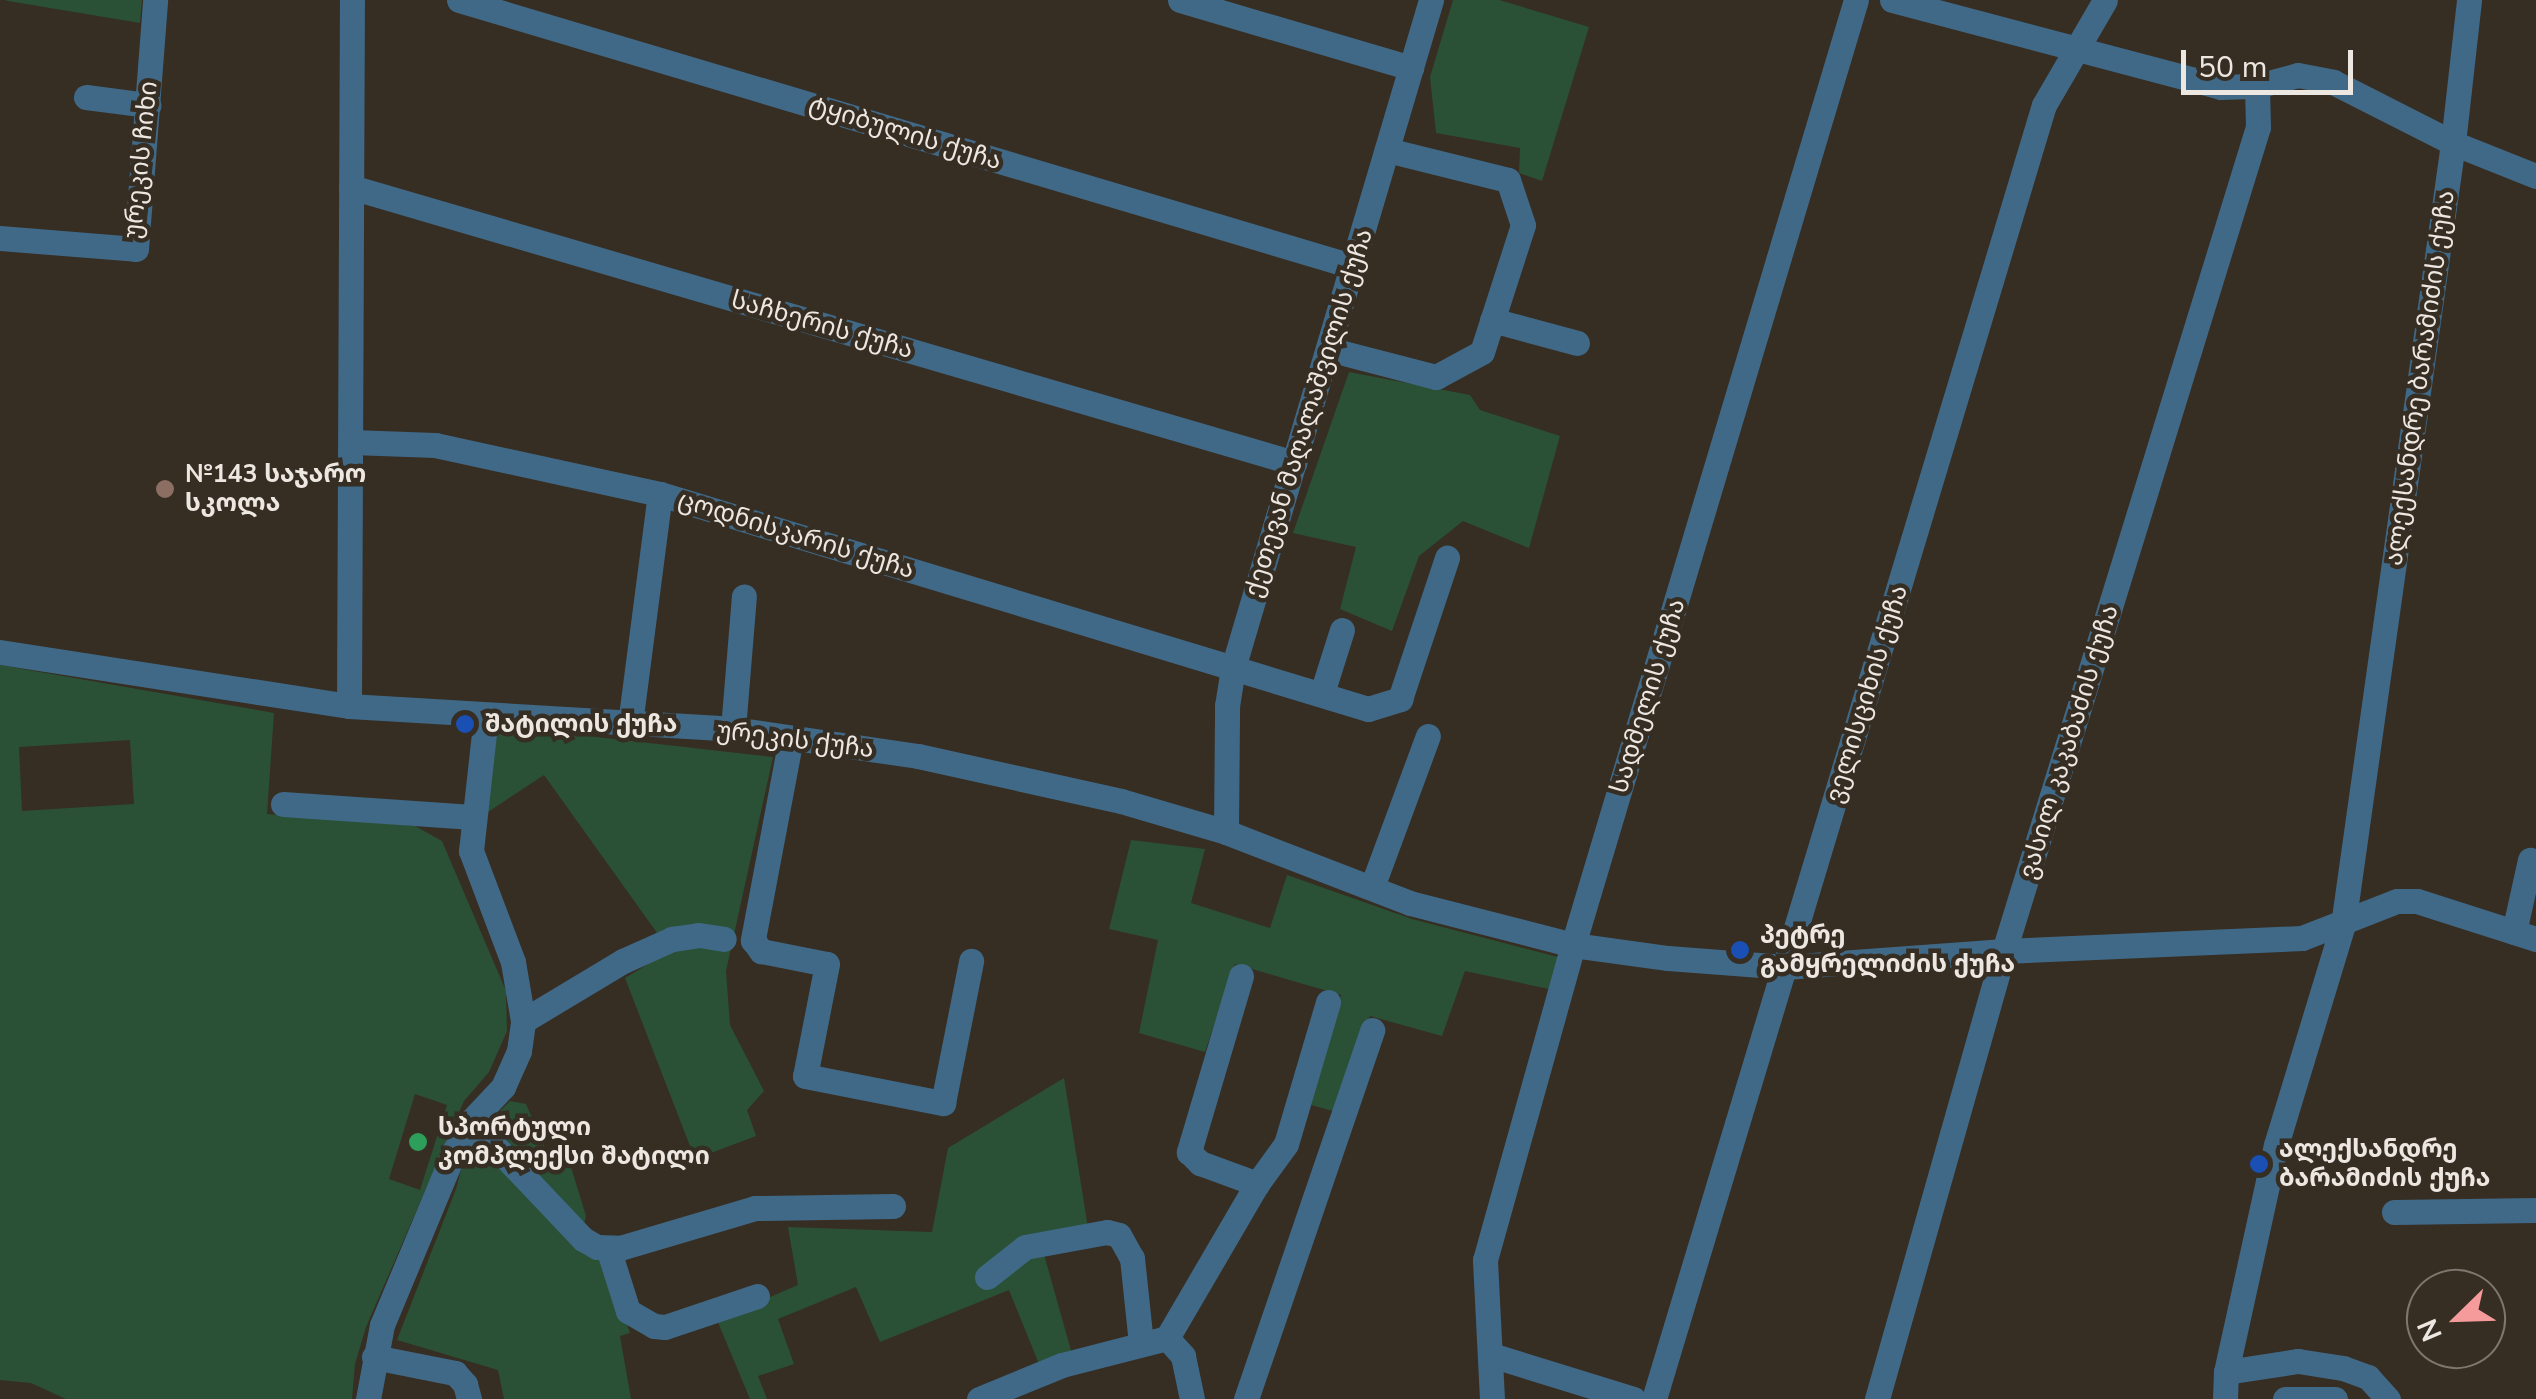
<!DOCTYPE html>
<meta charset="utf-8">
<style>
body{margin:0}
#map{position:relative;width:2536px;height:1399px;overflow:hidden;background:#362d23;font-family:"Nunito Sans","Noto Sans Georgian",sans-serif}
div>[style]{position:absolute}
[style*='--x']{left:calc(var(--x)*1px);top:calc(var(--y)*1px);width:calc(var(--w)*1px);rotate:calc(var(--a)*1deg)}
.green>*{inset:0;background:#2a5136}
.minor>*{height:25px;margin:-12.5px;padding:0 12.5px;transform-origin:12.5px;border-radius:12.5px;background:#406987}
.dots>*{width:28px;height:28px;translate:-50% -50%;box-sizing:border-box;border:5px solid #362d23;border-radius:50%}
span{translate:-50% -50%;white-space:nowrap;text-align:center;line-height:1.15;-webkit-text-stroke:9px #362d23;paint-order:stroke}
.street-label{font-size:25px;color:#ede7e1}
.poi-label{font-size:25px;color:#ede7e1;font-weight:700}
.left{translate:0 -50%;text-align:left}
.north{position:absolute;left:2406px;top:1269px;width:100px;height:100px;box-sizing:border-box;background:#362d23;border:2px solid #7f776f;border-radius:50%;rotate:247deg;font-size:28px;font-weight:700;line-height:40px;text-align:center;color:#ede7e1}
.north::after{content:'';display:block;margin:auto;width:35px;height:45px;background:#f59b9b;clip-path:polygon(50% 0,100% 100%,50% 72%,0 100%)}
.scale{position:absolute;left:2181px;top:50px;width:172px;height:45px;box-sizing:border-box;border:5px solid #ede7e1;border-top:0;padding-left:12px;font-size:30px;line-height:35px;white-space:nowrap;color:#ede7e1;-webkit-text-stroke:8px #362d23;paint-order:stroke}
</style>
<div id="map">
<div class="green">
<div style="clip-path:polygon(5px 0,142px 0,140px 23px,8px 1px)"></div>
<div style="clip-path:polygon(1453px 0,1499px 0,1589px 27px,1542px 181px,1519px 173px,1520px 148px,1436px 133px,1430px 77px)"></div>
<div style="clip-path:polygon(1349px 372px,1470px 395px,1480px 410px,1560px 436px,1529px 548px,1463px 521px,1419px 556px,1392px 631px,1340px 609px,1356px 547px,1293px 533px)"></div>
<div style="clip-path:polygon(evenodd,0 665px,274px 713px,267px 814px,415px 826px,442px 841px,506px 991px,507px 1031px,489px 1072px,464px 1101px,366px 1327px,355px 1364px,352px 1399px,66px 1399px,31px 1383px,0 1380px,0 665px,130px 740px,134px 804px,22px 811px,19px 747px,130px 740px,0 665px,415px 1094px,447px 1105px,420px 1190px,389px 1179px,415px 1094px)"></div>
<div style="clip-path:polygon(490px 725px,773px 757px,726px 971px,730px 1025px,764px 1091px,747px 1110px,756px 1136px,695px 1159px,625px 978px,670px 951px,544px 775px,485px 814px)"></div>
<div style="clip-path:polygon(1131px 840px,1205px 849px,1191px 903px,1270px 928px,1287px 875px,1412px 919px,1558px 957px,1549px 989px,1465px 971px,1442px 1036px,1370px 1016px,1336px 1112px,1308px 1104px,1341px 995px,1235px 964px,1205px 1052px,1139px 1033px,1158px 940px,1109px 929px)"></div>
<div style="clip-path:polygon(1064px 1078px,1088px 1228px,1038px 1233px,1072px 1354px,1039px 1364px,1009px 1290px,880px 1342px,856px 1287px,778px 1319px,794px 1364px,758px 1376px,767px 1399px,750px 1399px,717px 1320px,798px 1285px,788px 1227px,932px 1232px,948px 1148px)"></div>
<div style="clip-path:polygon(510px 1101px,526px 1104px,555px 1170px,571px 1167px,586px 1216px,578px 1248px,604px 1260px,630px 1333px,620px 1336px,631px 1399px,504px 1399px,498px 1370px,397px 1340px,456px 1189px,468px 1143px)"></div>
</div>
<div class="minor">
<div style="--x:459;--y:0;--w:932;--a:16.59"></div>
<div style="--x:1180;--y:0;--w:241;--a:16.4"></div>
<div style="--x:1892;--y:0;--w:340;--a:14.8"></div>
<div style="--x:2221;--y:87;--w:36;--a:-2"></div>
<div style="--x:2257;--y:86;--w:42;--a:-15"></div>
<div style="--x:2298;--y:75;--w:36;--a:11"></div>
<div style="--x:2333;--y:82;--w:135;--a:26.9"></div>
<div style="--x:2453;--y:143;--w:89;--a:21.7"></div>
<div style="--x:86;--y:97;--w:63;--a:7.4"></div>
<div style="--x:351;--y:187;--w:983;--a:16.31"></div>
<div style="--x:0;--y:238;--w:136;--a:4.6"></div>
<div style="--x:136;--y:249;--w:250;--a:-85.6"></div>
<div style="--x:1492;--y:320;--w:88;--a:15.1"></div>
<div style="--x:1328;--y:349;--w:112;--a:14.5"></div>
<div style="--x:1436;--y:377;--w:52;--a:-28.5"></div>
<div style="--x:1482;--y:352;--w:133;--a:-72.1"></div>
<div style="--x:1523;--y:225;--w:47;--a:-108.4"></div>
<div style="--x:1508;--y:180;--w:125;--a:-166.1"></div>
<div style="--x:352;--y:442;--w:83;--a:2.1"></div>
<div style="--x:435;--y:445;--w:230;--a:12.3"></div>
<div style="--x:660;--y:494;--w:740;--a:16.89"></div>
<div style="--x:1368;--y:709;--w:34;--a:-17"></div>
<div style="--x:1400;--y:699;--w:149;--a:-71.6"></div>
<div style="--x:0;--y:652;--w:353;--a:8.8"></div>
<div style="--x:349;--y:706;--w:385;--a:3.4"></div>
<div style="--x:733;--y:729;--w:187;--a:8.3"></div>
<div style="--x:918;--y:756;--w:208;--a:12.5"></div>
<div style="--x:1121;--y:801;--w:109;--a:16.4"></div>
<div style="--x:1226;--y:832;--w:197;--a:21.1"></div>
<div style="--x:1410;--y:903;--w:168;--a:14.4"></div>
<div style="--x:1573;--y:945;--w:96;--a:7.8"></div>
<div style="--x:1668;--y:958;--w:117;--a:4.4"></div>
<div style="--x:1785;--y:967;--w:220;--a:-4.2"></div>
<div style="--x:2004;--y:951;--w:298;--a:-2.5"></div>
<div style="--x:2302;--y:938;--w:102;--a:-21.3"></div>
<div style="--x:2397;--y:901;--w:20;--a:0"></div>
<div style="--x:2417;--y:901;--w:125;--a:17.7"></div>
<div style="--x:1322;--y:693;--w:66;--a:-72.4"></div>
<div style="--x:349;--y:706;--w:706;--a:-89.76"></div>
<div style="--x:630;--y:724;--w:232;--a:-82.6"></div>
<div style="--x:733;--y:729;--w:133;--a:-85.3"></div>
<div style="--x:791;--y:738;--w:206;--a:100.7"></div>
<div style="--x:753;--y:940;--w:14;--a:54"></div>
<div style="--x:761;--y:951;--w:67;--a:11.1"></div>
<div style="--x:827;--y:964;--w:114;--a:101.1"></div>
<div style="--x:805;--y:1076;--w:141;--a:11.1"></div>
<div style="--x:943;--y:1103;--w:145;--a:-78.8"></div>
<div style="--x:283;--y:804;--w:190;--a:3.9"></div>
<div style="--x:1226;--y:832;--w:126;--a:-89.5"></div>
<div style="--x:1227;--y:706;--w:38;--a:-81"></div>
<div style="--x:1233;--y:668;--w:697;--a:-73.49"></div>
<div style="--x:1372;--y:887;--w:161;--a:-69.7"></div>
<div style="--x:2514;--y:932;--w:74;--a:-77.5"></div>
<div style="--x:1241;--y:976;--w:184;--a:106.5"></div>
<div style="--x:1189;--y:1152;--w:16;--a:45"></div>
<div style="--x:1200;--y:1163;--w:61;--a:20.2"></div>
<div style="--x:523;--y:1021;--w:117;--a:-31"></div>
<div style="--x:623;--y:961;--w:54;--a:-24.2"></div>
<div style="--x:672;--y:939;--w:27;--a:-8"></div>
<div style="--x:699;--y:935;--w:25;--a:9"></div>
<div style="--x:471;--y:1121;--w:163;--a:46.5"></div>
<div style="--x:583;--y:1239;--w:16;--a:30"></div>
<div style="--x:597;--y:1247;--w:23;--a:2"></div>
<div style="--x:620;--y:1248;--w:141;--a:-16.5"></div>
<div style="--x:755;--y:1208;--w:138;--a:-0.8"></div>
<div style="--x:2394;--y:1212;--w:142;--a:-0.8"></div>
<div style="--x:608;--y:1248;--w:66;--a:72.4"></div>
<div style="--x:628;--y:1311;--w:30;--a:30"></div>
<div style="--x:654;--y:1326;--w:11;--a:5"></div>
<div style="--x:665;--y:1327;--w:97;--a:-18.6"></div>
<div style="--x:987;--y:1277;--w:48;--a:-38.3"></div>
<div style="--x:1025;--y:1247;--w:83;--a:-10.4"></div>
<div style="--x:1107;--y:1232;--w:12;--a:14"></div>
<div style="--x:1119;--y:1235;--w:26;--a:61"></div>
<div style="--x:1132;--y:1258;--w:86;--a:84"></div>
<div style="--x:1167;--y:1338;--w:178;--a:-59.7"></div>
<div style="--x:1257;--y:1184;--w:49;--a:-54.1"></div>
<div style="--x:1286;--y:1144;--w:148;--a:-73.5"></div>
<div style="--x:1491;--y:1355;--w:149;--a:17.2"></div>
<div style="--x:374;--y:1357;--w:83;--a:11.2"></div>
<div style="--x:455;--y:1373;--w:15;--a:48"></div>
<div style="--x:465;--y:1384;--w:16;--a:75"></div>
<div style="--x:2226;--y:1372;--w:73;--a:-8.7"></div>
<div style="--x:2298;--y:1361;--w:46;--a:8.8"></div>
<div style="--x:2343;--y:1368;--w:27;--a:20"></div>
<div style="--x:2368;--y:1377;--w:30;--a:48"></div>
<div style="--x:368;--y:1399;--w:75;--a:-79.3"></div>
<div style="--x:382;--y:1325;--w:190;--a:-67.4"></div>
<div style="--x:455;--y:1150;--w:33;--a:-61"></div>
<div style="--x:471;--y:1121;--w:47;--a:-46.7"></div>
<div style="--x:503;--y:1087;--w:39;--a:-66"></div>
<div style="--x:519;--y:1051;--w:30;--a:-82"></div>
<div style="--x:523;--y:1021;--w:60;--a:-99.6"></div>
<div style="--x:513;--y:962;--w:119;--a:-110.7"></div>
<div style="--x:471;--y:851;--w:137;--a:-83.7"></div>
<div style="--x:979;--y:1399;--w:90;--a:-22.3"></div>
<div style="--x:1062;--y:1365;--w:108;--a:-14.4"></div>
<div style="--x:1167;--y:1338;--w:24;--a:48"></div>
<div style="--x:1183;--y:1356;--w:44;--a:78.2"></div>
<div style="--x:1246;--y:1399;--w:390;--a:-71.1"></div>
<div style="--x:1492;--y:1399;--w:139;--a:-92.9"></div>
<div style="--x:1485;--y:1260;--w:327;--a:-74.4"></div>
<div style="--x:1573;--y:945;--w:986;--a:-73.33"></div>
<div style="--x:1654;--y:1399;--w:1351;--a:-73.23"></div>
<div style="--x:2044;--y:105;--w:121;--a:-59.8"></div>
<div style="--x:1877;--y:1399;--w:466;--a:-74.2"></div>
<div style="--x:2004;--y:951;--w:862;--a:-72.87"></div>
<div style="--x:2258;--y:127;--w:41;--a:-91.4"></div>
<div style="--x:2225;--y:1399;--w:27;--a:-88"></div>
<div style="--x:2226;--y:1372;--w:232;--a:-77.6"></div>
<div style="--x:2276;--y:1145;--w:230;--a:-73.1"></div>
<div style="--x:2343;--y:925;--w:790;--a:-81.99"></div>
<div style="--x:2453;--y:143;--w:144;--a:-83.6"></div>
<div style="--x:2285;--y:1399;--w:50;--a:0"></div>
</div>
<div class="dots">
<div style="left:165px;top:489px;background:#8d6e63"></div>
<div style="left:465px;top:724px;background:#1a4fb4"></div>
<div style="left:1740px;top:950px;background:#1a4fb4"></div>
<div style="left:418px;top:1142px;background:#2e9e5b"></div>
<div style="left:2259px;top:1164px;background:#1a4fb4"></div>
</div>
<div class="street-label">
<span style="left:905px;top:133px;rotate:17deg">ტყიბულის ქუჩა</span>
<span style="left:141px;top:160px;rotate:-84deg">ურეკის ჩიხი</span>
<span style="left:822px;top:325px;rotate:16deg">საჩხერის ქუჩა</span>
<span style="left:2420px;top:378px;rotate:-82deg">ალექსანდრე ბარამიძის ქუჩა</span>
<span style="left:1309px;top:413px;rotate:-73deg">ქეთევან მაღალაშვილის ქუჩა</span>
<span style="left:796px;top:535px;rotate:17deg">ცოდნისკარის ქუჩა</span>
<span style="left:1867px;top:694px;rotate:-73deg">ველისციხის ქუჩა</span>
<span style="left:1648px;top:696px;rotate:-73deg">სადმელის ქუჩა</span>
<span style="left:795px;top:740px;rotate:7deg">ურეკის ქუჩა</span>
<span style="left:2069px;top:742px;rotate:-73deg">ვასილ კაკაბაძის ქუჩა</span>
</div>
<div class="poi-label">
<span class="left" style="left:185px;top:489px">№143 საჯარო<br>სკოლა</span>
<span class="left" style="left:485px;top:724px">შატილის ქუჩა</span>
<span class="left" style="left:1760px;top:950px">პეტრე<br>გამყრელიძის ქუჩა</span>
<span class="left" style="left:438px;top:1142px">სპორტული<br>კომპლექსი შატილი</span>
<span class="left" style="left:2279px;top:1164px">ალექსანდრე<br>ბარამიძის ქუჩა</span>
</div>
<div class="north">N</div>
<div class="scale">50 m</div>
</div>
